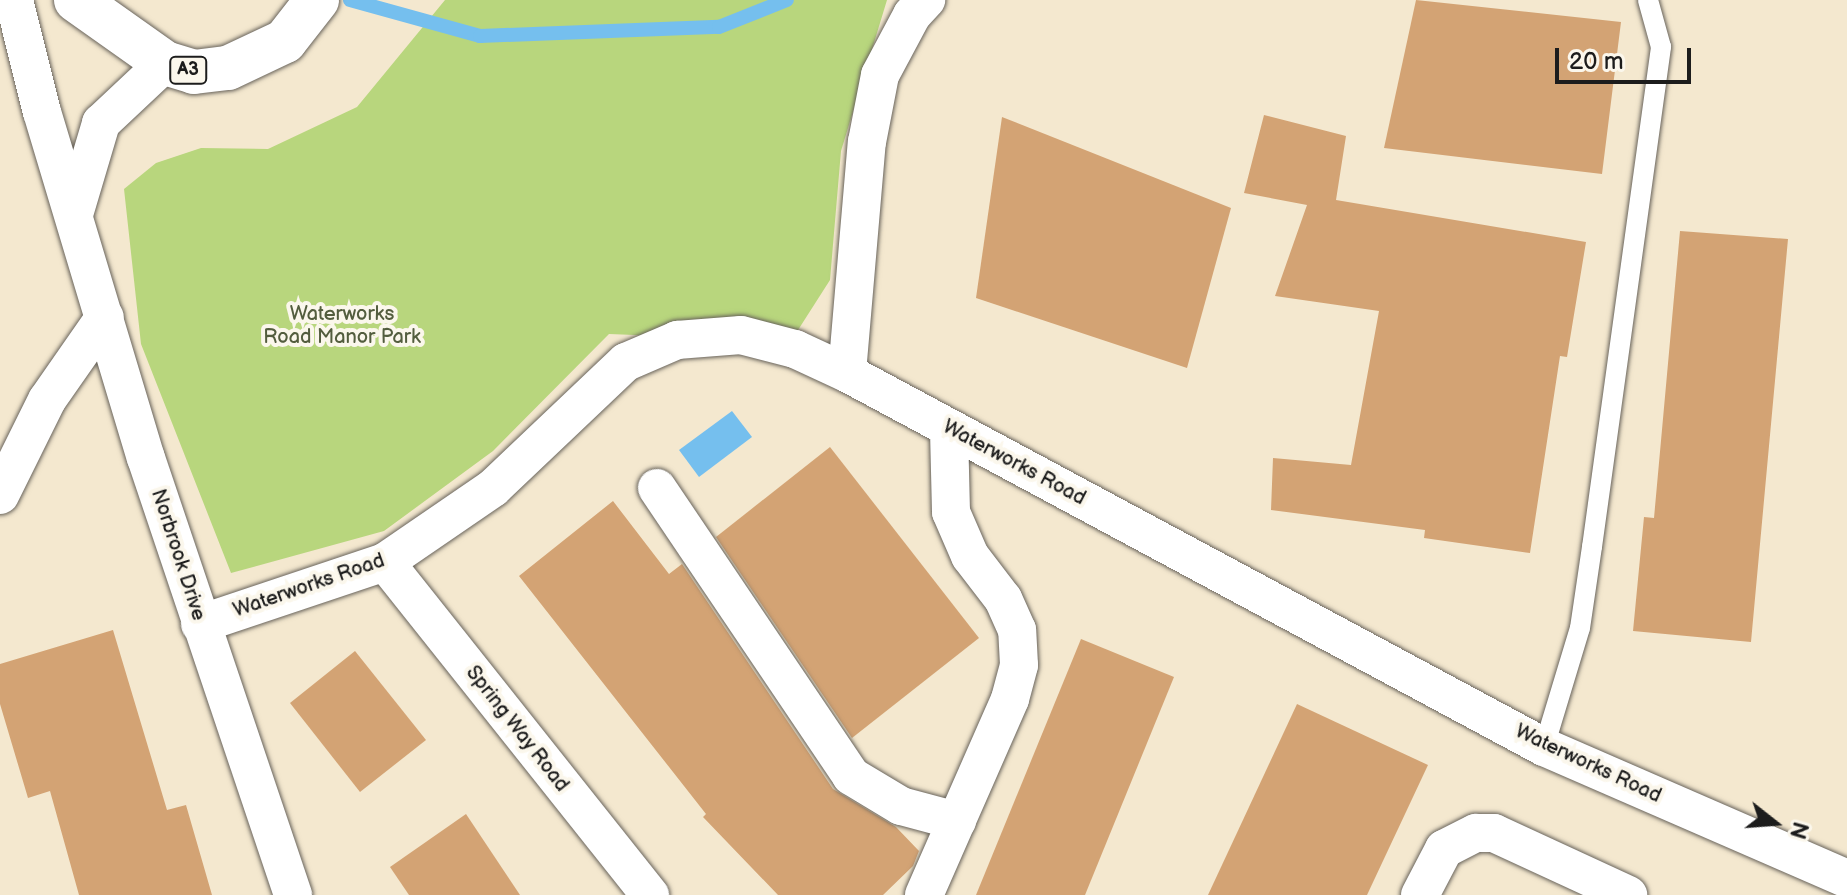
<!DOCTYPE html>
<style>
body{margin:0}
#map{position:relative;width:1847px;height:895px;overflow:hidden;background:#f4e8cf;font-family:"Balsamiq Sans",sans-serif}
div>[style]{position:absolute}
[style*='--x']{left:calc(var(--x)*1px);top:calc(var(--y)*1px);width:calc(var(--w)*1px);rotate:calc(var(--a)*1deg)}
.green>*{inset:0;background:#b8d67d}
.water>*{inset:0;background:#75bfee}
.stream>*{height:14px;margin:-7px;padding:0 7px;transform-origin:7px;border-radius:7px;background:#75bfee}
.building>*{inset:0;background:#d3a374}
.roads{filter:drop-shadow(0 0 2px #68635b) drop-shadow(0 0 2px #68635b)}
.service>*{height:20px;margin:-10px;padding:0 10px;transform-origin:10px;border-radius:10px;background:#fff}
.minor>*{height:38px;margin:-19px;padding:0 19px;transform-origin:19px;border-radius:19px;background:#fff}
.primary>*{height:44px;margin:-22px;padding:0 22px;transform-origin:22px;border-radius:22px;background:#fff}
span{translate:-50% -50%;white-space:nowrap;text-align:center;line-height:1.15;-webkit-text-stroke:8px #fbf7ec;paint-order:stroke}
.shield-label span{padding:2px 6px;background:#fbf7ec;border:2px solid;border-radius:6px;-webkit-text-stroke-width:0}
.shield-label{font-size:18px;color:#1c1c1c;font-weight:700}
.park-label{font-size:20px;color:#535d3e}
.street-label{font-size:20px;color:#1c1c1c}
.north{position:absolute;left:1735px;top:783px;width:80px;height:80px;-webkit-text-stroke:6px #fbf7ec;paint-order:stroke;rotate:107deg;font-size:22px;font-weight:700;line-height:32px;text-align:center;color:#1c1c1c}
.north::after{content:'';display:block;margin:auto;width:28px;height:36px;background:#1c1c1c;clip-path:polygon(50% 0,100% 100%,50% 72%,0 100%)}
.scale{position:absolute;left:1555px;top:48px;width:136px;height:36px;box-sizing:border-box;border:4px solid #1c1c1c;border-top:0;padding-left:10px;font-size:24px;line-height:28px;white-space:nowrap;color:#1c1c1c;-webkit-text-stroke:6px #fbf7ec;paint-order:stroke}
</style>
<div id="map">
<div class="green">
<div style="clip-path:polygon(445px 0,887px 0,841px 151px,830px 280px,791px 341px,609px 334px,493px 451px,384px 531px,231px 573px,141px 344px,124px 189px,156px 163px,201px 148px,268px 149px,357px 107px)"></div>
</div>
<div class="water">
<div style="clip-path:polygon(732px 411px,752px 437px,699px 477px,679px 450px)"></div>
</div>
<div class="stream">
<div style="--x:350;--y:0;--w:135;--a:15.5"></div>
<div style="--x:480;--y:36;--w:239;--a:-2.2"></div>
<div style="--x:719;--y:27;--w:73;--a:-21.7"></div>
</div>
<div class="building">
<div style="clip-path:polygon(1416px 0,1621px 22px,1602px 174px,1384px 148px)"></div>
<div style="clip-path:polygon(1264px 115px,1346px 136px,1336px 200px,1586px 242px,1567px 357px,1560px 356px,1530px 553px,1424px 538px,1425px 530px,1271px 510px,1273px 458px,1351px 465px,1379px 311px,1275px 296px,1307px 205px,1244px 193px)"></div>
<div style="clip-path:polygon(1002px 117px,1231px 208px,1187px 368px,976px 298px)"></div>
<div style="clip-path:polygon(1680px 231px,1788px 239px,1751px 642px,1633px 631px,1644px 517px,1654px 518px)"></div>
<div style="clip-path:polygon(830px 447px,979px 638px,852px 738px,716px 537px)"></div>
<div style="clip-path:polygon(613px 501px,669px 574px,682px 564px,833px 789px,896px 827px,919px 851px,913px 866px,883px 895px,778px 895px,703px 817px,706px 814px,519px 576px)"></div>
<div style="clip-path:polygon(113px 630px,167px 810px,186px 805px,212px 895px,79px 895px,50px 791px,28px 798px,0 704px,0 664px)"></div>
<div style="clip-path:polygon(1081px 639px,1174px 677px,1085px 895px,976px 895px)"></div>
<div style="clip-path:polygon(355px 651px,426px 740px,360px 792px,290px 703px)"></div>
<div style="clip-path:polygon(1297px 704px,1428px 765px,1367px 895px,1208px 895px)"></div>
<div style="clip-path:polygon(466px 814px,520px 895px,409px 895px,390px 867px)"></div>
</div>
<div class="roads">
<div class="service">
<div style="--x:1544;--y:747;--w:124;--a:-73.2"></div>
<div style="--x:1580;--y:628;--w:82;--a:-81.6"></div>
<div style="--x:1592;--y:547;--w:505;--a:-82.14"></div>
<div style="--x:1661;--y:47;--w:49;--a:-105.5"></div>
</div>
<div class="minor">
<div style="--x:14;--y:0;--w:115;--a:76"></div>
<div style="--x:42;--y:112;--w:361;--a:73.3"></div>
<div style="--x:146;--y:458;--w:461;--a:71.4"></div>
<div style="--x:75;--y:211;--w:92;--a:-73.5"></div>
<div style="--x:101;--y:123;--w:88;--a:-43.2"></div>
<div style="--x:847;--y:373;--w:232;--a:-85.1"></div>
<div style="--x:867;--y:142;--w:68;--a:-79"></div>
<div style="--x:880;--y:75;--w:68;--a:-61.9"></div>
<div style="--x:912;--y:15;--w:21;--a:-47"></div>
<div style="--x:657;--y:488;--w:347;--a:56"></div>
<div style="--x:851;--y:776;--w:58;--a:31"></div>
<div style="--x:901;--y:806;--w:58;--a:15"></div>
<div style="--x:0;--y:495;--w:106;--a:-63.7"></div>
<div style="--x:47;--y:400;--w:101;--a:-55.1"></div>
<div style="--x:385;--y:562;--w:426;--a:51.5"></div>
<div style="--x:200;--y:624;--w:195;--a:-18.5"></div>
<div style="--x:385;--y:562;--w:131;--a:-34.4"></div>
<div style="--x:493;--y:488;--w:183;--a:-43.5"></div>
<div style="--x:626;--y:362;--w:56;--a:-23.3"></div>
<div style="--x:677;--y:340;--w:64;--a:-4.5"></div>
<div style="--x:741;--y:335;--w:56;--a:14.5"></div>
<div style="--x:795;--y:349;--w:57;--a:24.8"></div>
<div style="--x:847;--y:373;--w:791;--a:28.22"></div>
<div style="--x:1544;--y:747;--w:331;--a:23.5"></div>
<div style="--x:924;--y:895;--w:214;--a:-66.3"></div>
<div style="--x:1010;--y:699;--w:35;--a:-75"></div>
<div style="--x:1019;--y:665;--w:35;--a:-93"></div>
<div style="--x:1017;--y:630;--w:34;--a:-114"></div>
<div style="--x:1003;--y:599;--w:54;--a:-127.5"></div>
<div style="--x:970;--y:556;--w:48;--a:-113.4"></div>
<div style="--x:951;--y:512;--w:84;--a:-91.4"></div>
<div style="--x:1420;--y:895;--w:52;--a:-62.4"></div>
<div style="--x:1444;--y:849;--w:36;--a:-27"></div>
<div style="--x:1476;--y:833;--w:18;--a:0"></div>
<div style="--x:1494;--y:833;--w:148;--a:24.8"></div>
</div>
<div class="primary">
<div style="--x:76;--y:0;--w:109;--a:35.3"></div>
<div style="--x:165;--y:63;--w:30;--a:17"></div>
<div style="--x:194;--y:72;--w:34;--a:-7"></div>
<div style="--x:228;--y:68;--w:63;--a:-25.3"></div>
<div style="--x:285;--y:41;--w:52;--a:-52"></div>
</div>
</div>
<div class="shield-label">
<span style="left:188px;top:70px">A3</span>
</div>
<div class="park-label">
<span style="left:342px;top:326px">Waterworks<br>Road Manor Park</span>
</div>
<div class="street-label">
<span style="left:1014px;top:463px;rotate:28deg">Waterworks Road</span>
<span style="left:178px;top:555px;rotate:72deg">Norbrook Drive</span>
<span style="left:309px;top:586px;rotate:-19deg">Waterworks Road</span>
<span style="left:517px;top:729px;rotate:52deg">Spring Way Road</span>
<span style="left:1588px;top:764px;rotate:25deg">Waterworks Road</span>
</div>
<div class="north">N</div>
<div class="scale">20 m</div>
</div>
